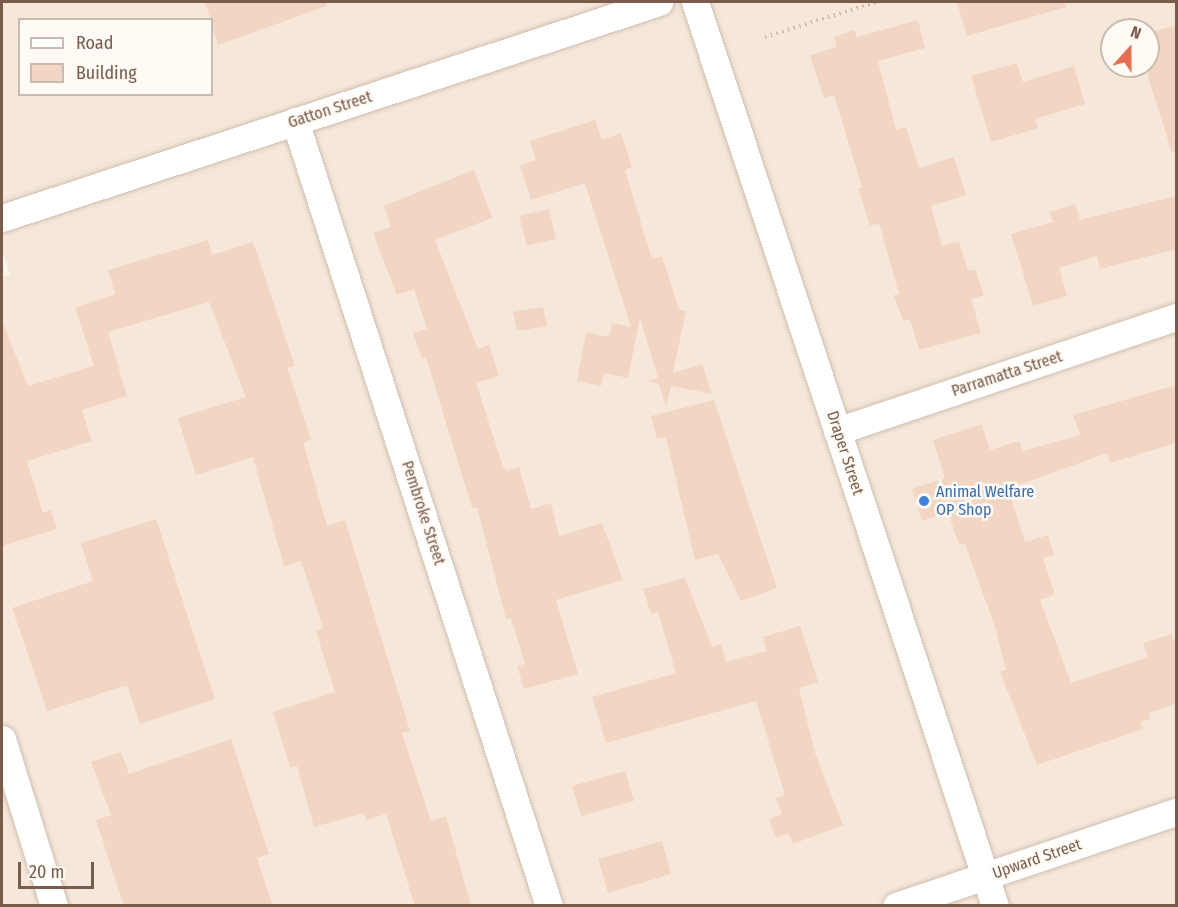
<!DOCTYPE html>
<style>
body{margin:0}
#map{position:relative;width:1178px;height:907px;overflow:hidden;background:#fdf6ec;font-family:"Fira Sans Condensed",sans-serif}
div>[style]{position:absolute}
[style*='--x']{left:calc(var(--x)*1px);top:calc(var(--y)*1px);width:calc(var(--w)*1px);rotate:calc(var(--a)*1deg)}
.residential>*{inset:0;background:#f5e8da}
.building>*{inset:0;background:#f3d5c3}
.path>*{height:4px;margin-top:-2px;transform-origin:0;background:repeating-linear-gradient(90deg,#d9b8a5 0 1.5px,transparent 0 6px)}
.roads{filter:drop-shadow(0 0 2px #d1beb0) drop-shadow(0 0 2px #d1beb0)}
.minor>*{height:27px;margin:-13.5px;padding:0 13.5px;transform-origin:13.5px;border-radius:13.5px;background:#fff}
.dots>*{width:16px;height:16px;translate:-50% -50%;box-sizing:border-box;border:3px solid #fffaf3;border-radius:50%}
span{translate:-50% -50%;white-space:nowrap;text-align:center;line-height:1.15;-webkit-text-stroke:5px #fffaf3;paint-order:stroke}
.street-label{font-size:16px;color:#7a5c4d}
.shop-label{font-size:16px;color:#366cbe}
.left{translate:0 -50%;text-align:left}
.frame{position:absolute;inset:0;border:3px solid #7a5c4d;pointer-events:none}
.legend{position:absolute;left:18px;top:18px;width:195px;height:78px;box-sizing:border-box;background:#fffaf3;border:2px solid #cabbb1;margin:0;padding:8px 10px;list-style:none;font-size:18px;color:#7a5c4d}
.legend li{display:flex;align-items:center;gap:12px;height:30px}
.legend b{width:30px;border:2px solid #cabbb1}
.north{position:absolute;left:1100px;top:18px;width:60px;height:60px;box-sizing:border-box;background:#fffaf3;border:2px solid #cabbb1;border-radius:50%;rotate:21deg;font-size:16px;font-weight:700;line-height:24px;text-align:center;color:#7a5c4d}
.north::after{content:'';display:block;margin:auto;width:21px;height:27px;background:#e76f51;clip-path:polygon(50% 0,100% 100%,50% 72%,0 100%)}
.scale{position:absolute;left:18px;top:862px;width:76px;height:27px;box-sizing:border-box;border:3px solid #7a5c4d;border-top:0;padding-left:8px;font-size:18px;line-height:21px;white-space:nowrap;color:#7a5c4d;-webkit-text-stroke:4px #fffaf3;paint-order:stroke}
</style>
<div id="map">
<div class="residential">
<div style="clip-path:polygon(evenodd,2px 2px,1176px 2px,1176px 905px,2px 906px,2px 277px,10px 275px,2px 248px,2px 2px,20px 20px,212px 20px,212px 94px,20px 94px,20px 20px,2px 2px,1112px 30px,1148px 30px,1148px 66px,1112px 66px,1112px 30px)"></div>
</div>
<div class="building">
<div style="clip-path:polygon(205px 2px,326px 2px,327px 6px,218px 45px)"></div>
<div style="clip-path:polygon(957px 2px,1065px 2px,1066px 7px,967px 36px)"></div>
<div style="clip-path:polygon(918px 20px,925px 48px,878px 61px,896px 130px,906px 127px,919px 168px,954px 157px,966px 195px,931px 206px,942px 246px,959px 241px,968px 271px,975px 269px,984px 295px,971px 299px,981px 333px,919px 350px,910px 319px,903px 321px,894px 295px,899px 294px,879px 223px,870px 226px,858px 188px,862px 187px,834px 95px,824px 98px,810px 55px,837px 47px,834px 37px,854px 30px,857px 37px)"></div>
<div style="clip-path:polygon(1176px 25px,1176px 152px,1172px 153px,1148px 77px,1148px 33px)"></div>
<div style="clip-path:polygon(1017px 63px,1023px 82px,1074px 66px,1085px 104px,1035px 119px,1038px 128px,991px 142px,971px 76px)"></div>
<div style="clip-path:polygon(595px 120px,602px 140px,621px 133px,632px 167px,625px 170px,652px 259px,662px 256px,679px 309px,686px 311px,673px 373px,702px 364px,712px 394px,671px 386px,666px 407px,659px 384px,647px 381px,658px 378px,640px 318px,628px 378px,604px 373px,601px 386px,577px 381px,586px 332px,609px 337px,612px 323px,631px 327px,585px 183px,531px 200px,520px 165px,536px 160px,530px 141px)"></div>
<div style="clip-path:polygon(474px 170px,492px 218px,435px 240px,478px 349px,489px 345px,499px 376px,476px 383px,503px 466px,507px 471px,519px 467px,531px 509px,551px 503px,559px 536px,602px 523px,623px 580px,556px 600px,578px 674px,524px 689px,517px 666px,525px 664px,511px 618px,506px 619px,477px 507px,472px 508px,426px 357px,422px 359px,413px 333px,427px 329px,414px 289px,397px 295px,373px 233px,391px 227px,384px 206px)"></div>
<div style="clip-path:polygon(1176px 196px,1176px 249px,1100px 269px,1097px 256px,1059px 268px,1067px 296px,1033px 306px,1011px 234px,1053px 222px,1049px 212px,1075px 204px,1080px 220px)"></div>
<div style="clip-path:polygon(549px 209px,556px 239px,527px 246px,519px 216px)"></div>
<div style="clip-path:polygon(208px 240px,212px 255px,253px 242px,295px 366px,287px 368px,311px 439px,303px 442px,327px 526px,345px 520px,410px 731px,402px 733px,431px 821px,446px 816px,471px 906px,415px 906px,386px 814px,366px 820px,364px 813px,314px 827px,297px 766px,290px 768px,273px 712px,335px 692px,316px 631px,323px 628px,301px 561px,284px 566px,253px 457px,196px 475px,178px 418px,246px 397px,209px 302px,108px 332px,127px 396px,82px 410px,92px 441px,27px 461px,43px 513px,51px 510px,57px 529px,2px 546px,2px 321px,28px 386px,94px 366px,75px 308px,115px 294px,108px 270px)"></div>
<div style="clip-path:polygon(543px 307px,547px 326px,517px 331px,513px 312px)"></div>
<div style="clip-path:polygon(1176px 385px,1176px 443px,1110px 463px,1107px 453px,1008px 489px,1025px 542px,1048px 535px,1054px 555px,1043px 558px,1055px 594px,1040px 600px,1071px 683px,1148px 657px,1143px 643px,1172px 634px,1176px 647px,1176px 704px,1149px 713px,1151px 719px,1140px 722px,1143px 729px,1037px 765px,1000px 672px,1006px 670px,994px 624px,965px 544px,959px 545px,948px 512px,922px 521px,912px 489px,945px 478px,933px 440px,982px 424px,990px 450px,1019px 441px,1023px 451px,1080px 435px,1073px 415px)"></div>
<div style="clip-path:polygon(714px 400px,777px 588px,741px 601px,718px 554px,695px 560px,666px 437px,657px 439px,651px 416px)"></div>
<div style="clip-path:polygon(156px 519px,215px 699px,140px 724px,127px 685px,47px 711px,12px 608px,93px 581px,81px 543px)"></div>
<div style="clip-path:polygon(685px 578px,712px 647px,721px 644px,726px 662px,767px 651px,763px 637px,800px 626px,818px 682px,799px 688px,815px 753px,843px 825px,793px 844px,789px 833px,776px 838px,769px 819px,782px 814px,776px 798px,785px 795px,756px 701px,606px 743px,592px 697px,676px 673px,658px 612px,651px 614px,643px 589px)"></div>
<div style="clip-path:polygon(231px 739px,269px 854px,257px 858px,273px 906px,124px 906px,96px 820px,111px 815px,91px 762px,121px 752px,129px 774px)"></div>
<div style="clip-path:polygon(625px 771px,634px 801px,581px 816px,572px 786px)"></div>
<div style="clip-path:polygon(662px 841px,671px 874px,608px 893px,598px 859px)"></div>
</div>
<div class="path">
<div style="--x:765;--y:37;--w:116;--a:-17.5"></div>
</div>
<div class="roads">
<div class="minor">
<div style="--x:695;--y:2;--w:952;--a:71.64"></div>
<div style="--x:295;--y:121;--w:825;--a:72.07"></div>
<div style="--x:2;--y:218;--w:692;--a:-18.2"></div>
<div style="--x:837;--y:431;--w:358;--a:-18.6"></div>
<div style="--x:2;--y:739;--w:175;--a:72.7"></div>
<div style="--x:896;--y:906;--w:295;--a:-18.6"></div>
</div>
</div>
<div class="dots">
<div style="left:924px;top:501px;background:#3f7fe0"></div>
</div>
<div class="street-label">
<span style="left:330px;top:110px;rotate:-18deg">Gatton Street</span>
<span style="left:1007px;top:374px;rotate:-18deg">Parramatta Street</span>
<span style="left:845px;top:453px;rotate:72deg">Draper Street</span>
<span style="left:423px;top:513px;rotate:72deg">Pembroke Street</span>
<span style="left:1037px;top:859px;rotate:-19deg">Upward Street</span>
</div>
<div class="shop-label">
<span class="left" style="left:936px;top:501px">Animal Welfare<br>OP Shop</span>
</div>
<div class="frame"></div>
<ul class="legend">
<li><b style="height:8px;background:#fff"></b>Road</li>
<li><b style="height:16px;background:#f3d5c3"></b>Building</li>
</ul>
<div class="north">N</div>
<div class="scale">20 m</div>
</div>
